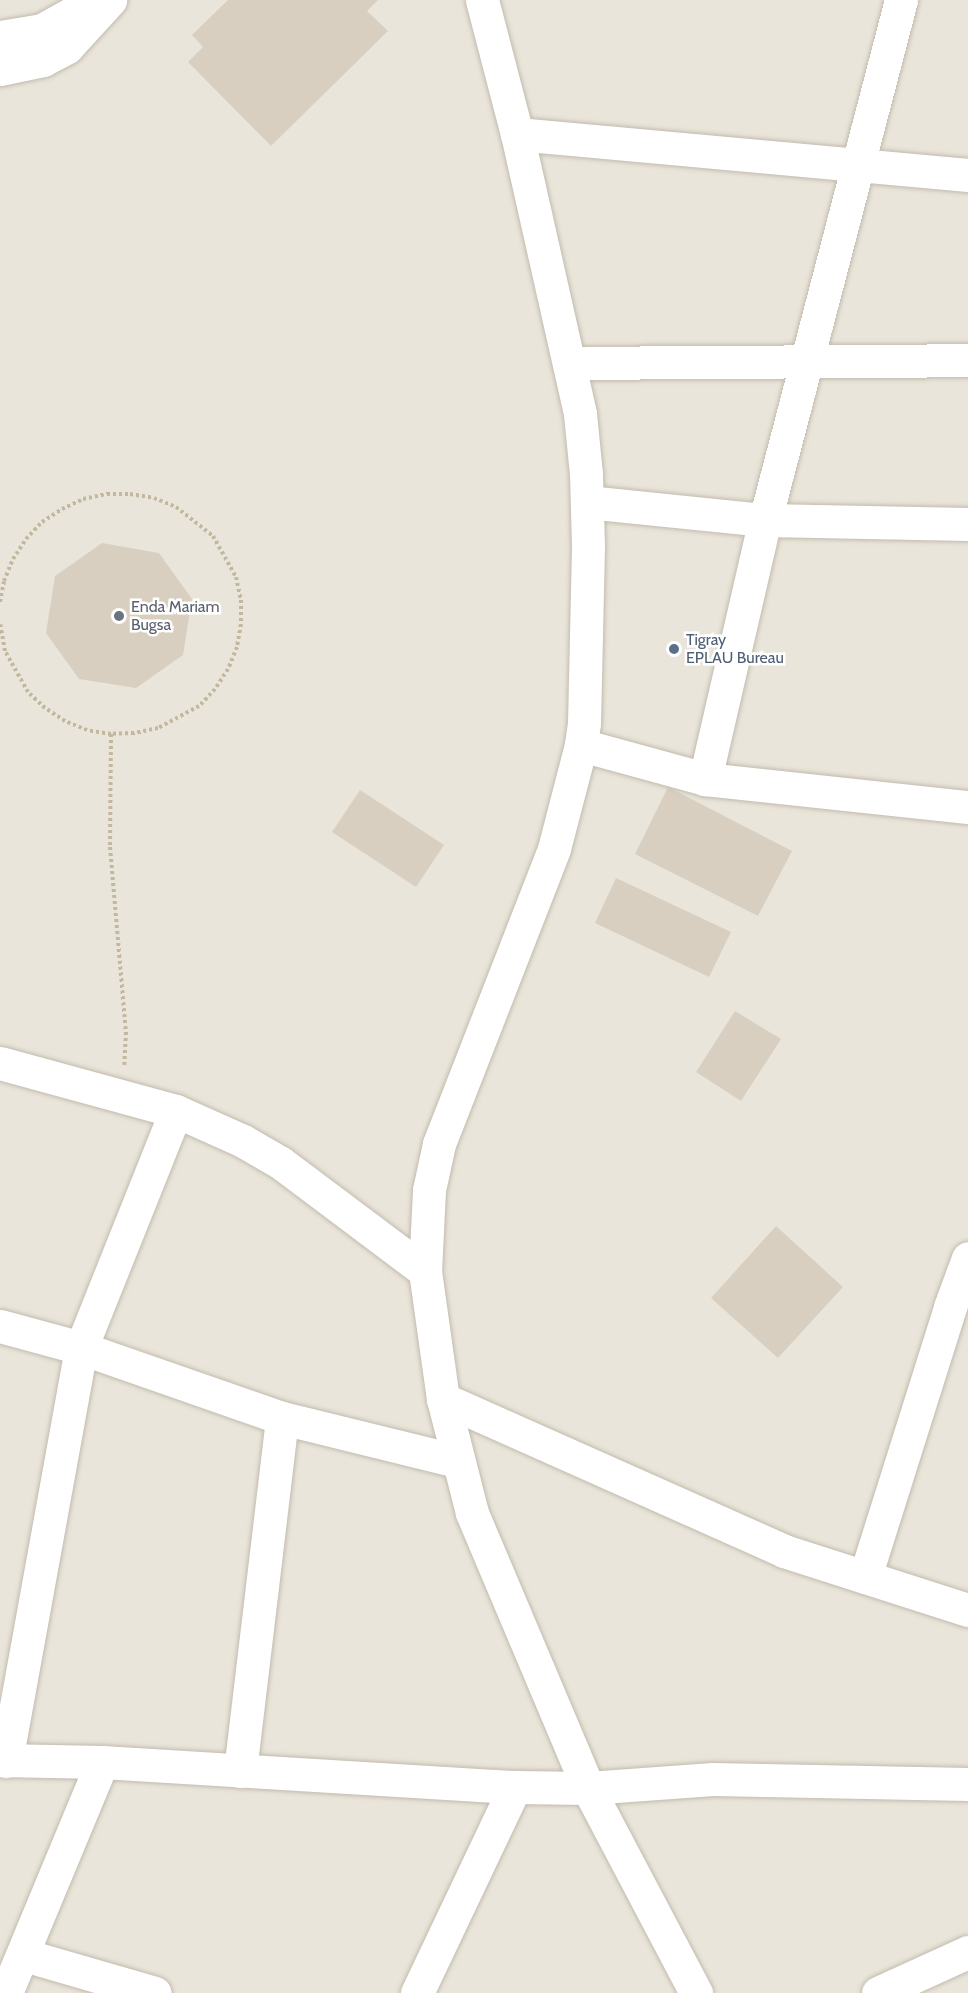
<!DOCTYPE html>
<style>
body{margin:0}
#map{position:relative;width:968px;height:1993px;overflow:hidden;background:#f6f3ec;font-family:Cabin,sans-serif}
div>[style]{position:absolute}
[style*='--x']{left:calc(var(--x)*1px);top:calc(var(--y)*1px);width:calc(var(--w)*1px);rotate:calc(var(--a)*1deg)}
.residential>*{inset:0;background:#eae5da}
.building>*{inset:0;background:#d8cfc1}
.path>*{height:4px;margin-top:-2px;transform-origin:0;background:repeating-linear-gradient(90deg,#c4b79f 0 3px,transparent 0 6px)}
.roads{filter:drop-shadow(0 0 2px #c2bbae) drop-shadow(0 0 2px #c2bbae)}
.minor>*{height:33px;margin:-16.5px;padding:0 16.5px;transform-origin:16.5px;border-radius:16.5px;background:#fff}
.tertiary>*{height:33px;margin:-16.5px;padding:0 16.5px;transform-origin:16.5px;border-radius:16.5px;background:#fff}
.dots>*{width:16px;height:16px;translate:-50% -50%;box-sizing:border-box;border:3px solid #fff;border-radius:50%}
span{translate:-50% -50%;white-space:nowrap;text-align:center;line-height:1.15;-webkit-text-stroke:5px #fff;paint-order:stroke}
.worship-label{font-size:16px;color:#5b616d}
.left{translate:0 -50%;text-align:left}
.service-label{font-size:16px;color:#4e5e75}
</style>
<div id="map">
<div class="residential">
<div style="clip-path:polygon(0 0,968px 0,968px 1993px,0 1993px)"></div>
</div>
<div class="building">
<div style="clip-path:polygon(228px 0,378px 0,367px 11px,388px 31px,271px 146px,188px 62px,203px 47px,192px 35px)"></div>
<div style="clip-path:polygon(102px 543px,159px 553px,192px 599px,183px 655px,136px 688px,79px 679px,46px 633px,55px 576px)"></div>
<div style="clip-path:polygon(668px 787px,792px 851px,758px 916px,635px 854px)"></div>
<div style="clip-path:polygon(360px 790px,444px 845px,416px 887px,332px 832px)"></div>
<div style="clip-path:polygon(616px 878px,731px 932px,709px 977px,595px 923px)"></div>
<div style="clip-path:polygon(735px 1011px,781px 1039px,741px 1101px,696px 1072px)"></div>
<div style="clip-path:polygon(776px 1226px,843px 1287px,778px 1358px,711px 1298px)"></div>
</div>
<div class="path">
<div style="--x:0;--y:602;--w:21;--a:-79"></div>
<div style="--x:4;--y:581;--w:24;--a:-68"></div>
<div style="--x:13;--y:559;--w:24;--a:-57"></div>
<div style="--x:26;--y:539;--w:23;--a:-47"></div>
<div style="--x:42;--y:522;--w:24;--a:-33"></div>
<div style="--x:62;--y:509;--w:23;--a:-25"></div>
<div style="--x:83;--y:499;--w:25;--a:-12"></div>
<div style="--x:107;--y:494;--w:23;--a:0"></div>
<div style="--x:130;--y:494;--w:24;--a:9"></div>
<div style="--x:154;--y:498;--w:24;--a:22"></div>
<div style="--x:176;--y:507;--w:47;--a:38.1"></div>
<div style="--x:213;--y:536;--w:47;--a:60.7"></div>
<div style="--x:236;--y:577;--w:24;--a:78"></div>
<div style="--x:241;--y:600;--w:24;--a:90"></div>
<div style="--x:241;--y:624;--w:23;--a:100"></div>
<div style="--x:237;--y:647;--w:24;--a:112"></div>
<div style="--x:228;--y:669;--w:24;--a:123"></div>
<div style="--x:215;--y:689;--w:23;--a:133"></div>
<div style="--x:199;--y:706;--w:47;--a:151.8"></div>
<div style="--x:158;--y:728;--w:25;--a:168"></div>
<div style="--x:134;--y:733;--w:23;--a:178"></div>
<div style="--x:111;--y:734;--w:24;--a:-171"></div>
<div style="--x:87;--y:730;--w:24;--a:-158"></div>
<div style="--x:65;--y:721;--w:24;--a:-147"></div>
<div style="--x:45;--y:708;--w:23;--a:-137"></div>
<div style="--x:28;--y:692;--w:47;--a:-119.3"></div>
<div style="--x:5;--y:651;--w:27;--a:-100"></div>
<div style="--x:111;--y:734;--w:113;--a:90.5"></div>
<div style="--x:110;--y:847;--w:186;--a:85.1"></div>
<div style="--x:126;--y:1032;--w:33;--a:93"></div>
</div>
<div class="roads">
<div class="minor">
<div style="--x:517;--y:134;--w:453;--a:5.2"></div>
<div style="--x:569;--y:363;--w:399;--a:-0.4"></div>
<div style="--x:587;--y:502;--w:179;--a:5.8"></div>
<div style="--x:765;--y:520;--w:203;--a:1.1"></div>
<div style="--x:581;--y:745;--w:129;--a:15.3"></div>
<div style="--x:705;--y:779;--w:264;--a:6.1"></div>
<div style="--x:705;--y:779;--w:266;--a:-77"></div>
<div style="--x:765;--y:520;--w:537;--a:-75.34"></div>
<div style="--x:0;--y:1063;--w:182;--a:15.3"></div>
<div style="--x:176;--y:1111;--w:73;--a:24.1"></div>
<div style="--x:243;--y:1141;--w:44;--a:30.1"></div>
<div style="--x:281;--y:1163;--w:180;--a:36.9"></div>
<div style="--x:0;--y:1326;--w:84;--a:15.2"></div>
<div style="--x:81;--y:1348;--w:213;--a:19.2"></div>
<div style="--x:282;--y:1418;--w:180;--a:13.8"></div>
<div style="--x:443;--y:1399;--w:373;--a:24"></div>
<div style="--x:784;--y:1551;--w:193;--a:17.8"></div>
<div style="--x:865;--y:1577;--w:283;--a:-72.5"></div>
<div style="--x:950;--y:1307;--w:52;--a:-69.8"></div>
<div style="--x:0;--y:1760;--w:102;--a:1.1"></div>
<div style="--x:102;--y:1762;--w:414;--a:3.5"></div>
<div style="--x:515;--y:1787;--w:73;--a:0.8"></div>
<div style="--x:588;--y:1788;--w:125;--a:-4.1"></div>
<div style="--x:713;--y:1779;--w:255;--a:1.1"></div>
<div style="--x:6;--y:1761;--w:420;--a:-79.7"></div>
<div style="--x:81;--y:1348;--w:255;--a:-68.2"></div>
<div style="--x:240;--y:1771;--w:355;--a:-83.2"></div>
<div style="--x:24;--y:1955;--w:136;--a:16.2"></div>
<div style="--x:6;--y:1993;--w:250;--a:-67.4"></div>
<div style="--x:417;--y:1993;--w:228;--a:-64.6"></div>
<div style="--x:878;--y:1993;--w:99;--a:-24.5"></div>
</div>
<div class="tertiary">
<div style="--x:482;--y:0;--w:138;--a:75.4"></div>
<div style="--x:517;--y:134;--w:287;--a:77.3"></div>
<div style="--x:580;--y:414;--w:60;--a:84.3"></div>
<div style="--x:586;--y:474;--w:73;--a:88.4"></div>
<div style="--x:588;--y:547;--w:176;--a:91.3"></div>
<div style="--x:584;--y:723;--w:22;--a:98"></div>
<div style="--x:581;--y:745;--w:107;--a:104.6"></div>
<div style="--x:554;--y:849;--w:317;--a:111.3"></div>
<div style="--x:439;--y:1144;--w:47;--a:102.3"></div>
<div style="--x:429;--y:1190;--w:81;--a:92.8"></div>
<div style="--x:425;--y:1271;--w:129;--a:82"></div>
<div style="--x:443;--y:1399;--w:118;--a:75.7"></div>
<div style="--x:472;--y:1513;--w:298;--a:67.1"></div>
<div style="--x:588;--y:1788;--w:232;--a:62.2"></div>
<div style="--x:0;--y:37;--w:43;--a:-9.5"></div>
<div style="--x:42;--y:30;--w:62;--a:-29.1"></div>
<div style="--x:0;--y:69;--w:44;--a:-11.8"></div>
<div style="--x:43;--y:60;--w:27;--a:-28"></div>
<div style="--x:67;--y:47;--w:64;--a:-47.5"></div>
</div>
</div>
<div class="dots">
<div style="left:119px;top:616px;background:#6b7280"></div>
<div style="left:674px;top:649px;background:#5c6f8a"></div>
</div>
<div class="worship-label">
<span class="left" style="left:131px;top:616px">Enda Mariam<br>Bugsa</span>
</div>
<div class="service-label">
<span class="left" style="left:686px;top:649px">Tigray<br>EPLAU Bureau</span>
</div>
</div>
